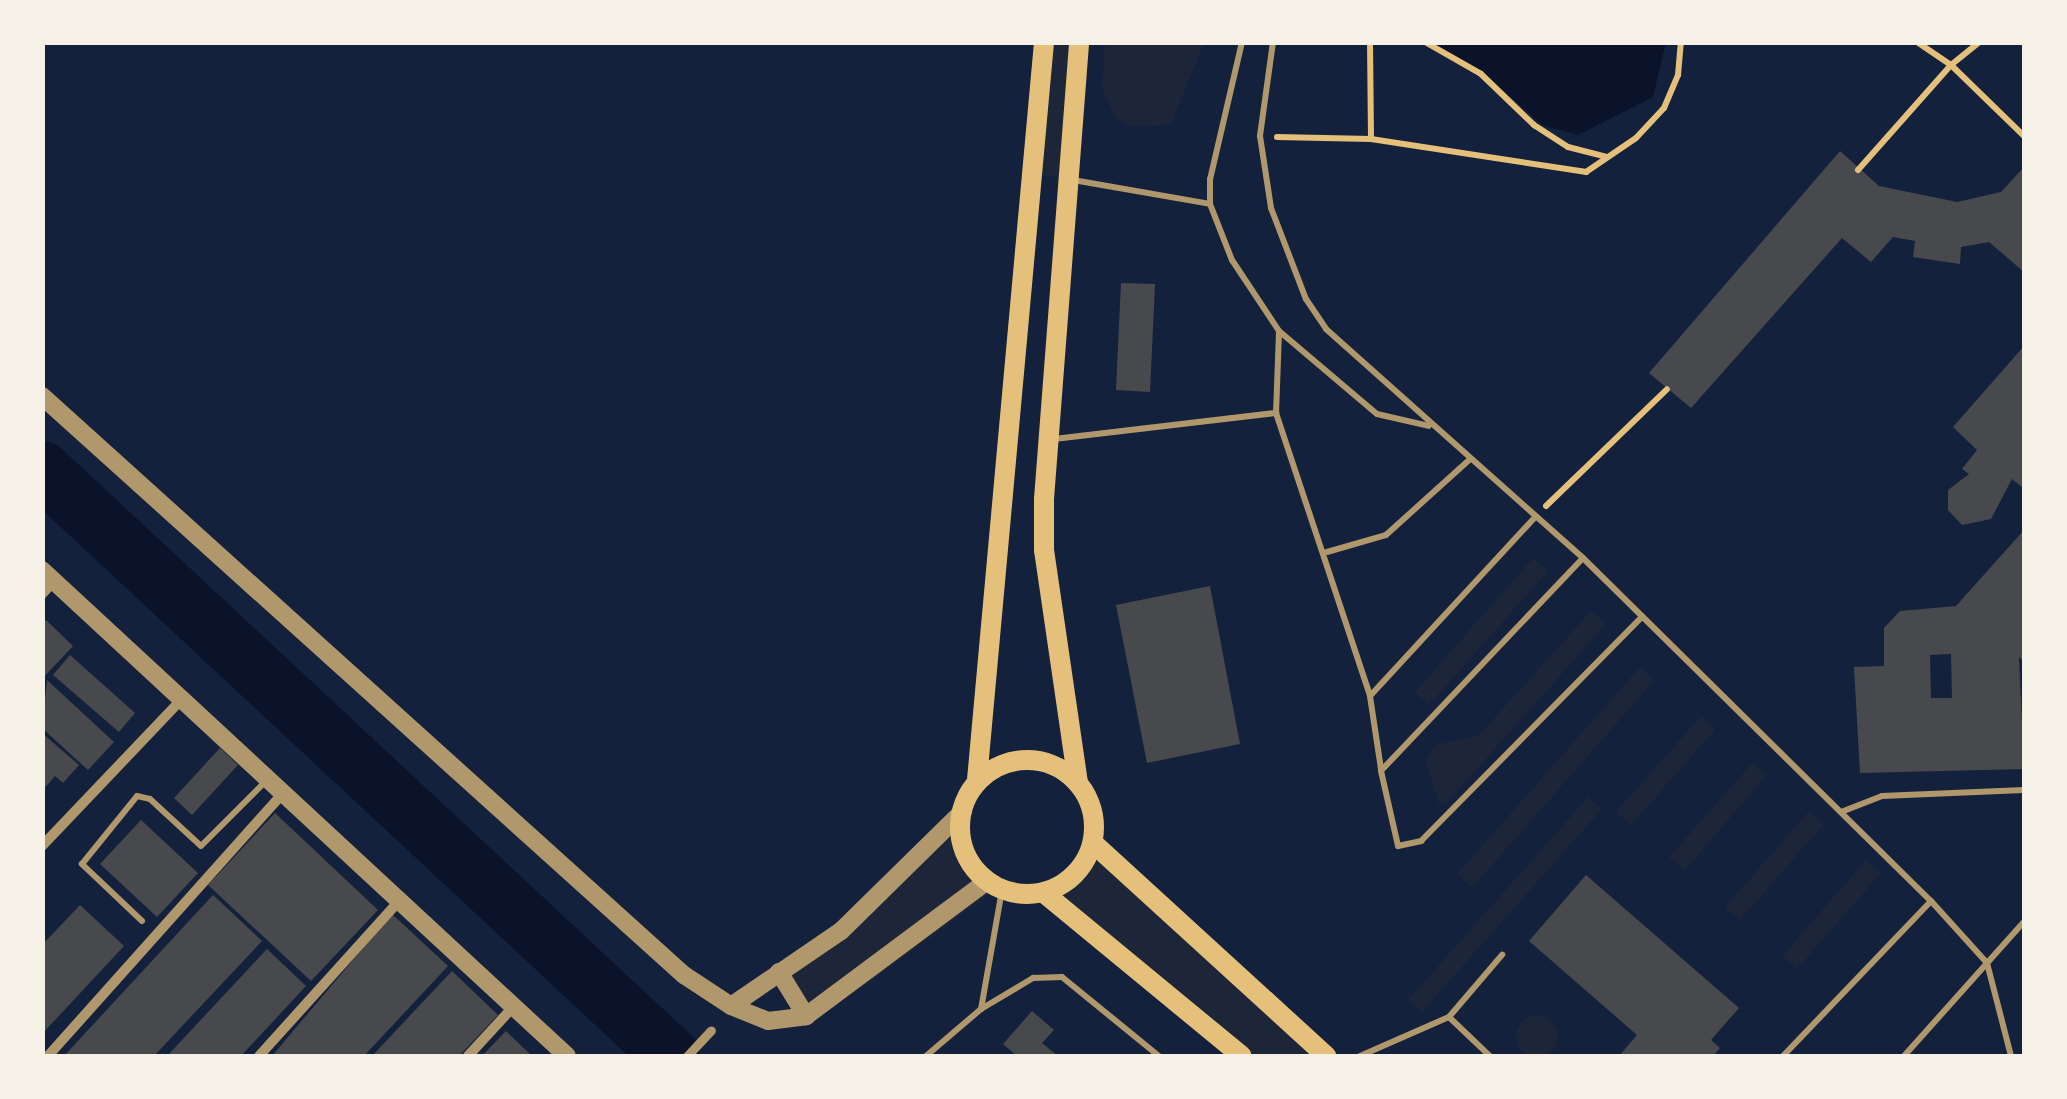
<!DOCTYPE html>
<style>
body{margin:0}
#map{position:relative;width:2067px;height:1099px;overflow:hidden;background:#14213d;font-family:Manrope,sans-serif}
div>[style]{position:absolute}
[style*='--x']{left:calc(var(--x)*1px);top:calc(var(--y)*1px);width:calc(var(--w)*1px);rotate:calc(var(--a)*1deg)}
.green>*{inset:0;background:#1d2539}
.round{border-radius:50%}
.water>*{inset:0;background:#0b132b}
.river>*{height:58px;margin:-29px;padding:0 29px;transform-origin:29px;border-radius:29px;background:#0b132b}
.building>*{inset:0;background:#48494c}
.path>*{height:6px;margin:-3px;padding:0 3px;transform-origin:3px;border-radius:3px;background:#e5c07b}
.service>*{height:6px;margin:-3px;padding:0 3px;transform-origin:3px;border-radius:3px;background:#b1986c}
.pedestrian>*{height:9px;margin:-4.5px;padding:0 4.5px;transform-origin:4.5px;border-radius:4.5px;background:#b1986c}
.minor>*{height:10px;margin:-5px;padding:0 5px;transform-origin:5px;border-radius:5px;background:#b1986c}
.tertiary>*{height:18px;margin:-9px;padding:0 9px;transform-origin:9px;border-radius:9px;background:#b1986c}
.secondary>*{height:20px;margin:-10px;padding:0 10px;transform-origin:10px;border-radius:10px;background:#e5c07b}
.secondary>.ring{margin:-10px;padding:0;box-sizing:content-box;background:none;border:20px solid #e5c07b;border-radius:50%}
span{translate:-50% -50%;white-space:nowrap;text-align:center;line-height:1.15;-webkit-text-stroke:10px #f6f1e7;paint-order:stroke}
.frame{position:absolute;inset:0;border:45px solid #f6f1e7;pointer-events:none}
</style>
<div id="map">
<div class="green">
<div style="clip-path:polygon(1044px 43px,1079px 43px,1067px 178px,1034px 175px)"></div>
<div style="clip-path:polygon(1105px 43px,1204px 43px,1171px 124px,1131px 127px,1116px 118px,1102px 89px)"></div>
<div style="clip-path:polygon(1533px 558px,1548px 571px,1429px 705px,1415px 692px)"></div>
<div style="clip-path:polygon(1591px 611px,1606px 624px,1445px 805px,1439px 804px,1426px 761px,1435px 745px,1479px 735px)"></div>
<div style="clip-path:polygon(1640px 667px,1654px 681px,1472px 888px,1457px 874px)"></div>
<div style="clip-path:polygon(1701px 716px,1715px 730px,1631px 825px,1616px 812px)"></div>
<div style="clip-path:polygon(1753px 762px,1767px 775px,1684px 871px,1669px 857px)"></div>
<div style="clip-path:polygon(1588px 797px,1602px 809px,1422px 1012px,1408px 1000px)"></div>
<div style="clip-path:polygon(963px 811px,966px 853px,987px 880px,1000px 886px,871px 981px,806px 1016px,779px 972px,847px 926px)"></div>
<div style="clip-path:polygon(1809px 811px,1824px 824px,1740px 920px,1725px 907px)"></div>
<div style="clip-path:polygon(1092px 836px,1326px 1056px,1242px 1056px,1045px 889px,1068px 877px)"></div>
<div style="clip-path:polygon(1866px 860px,1881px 873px,1797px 969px,1782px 956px)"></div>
<div class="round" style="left:1516px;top:1015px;width:42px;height:42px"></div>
</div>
<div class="water">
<div style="clip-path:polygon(1666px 42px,1653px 97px,1578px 135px,1542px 125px,1486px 75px,1433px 43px)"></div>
</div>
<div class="river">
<div style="--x:42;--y:470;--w:860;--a:42.97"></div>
</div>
<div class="building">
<div style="clip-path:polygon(1840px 151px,1879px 186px,1957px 202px,2001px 192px,2024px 167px,2024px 272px,1989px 242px,1961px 247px,1960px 264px,1913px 257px,1915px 241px,1893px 237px,1871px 262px,1842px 238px,1691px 408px,1649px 373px)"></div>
<div style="clip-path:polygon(1121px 283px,1155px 284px,1150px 392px,1116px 390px)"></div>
<div style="clip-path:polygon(2024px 346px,2024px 489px,2012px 479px,1991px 519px,1962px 525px,1948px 510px,1948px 490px,1969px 474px,1962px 469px,1977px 450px,1953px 427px)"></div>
<div style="clip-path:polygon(evenodd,2024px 530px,2024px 662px,2019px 657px,2024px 769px,1860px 773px,1854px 667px,1884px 666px,1884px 628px,1900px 611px,1956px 606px,2024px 530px,1951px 654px,1952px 698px,1931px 698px,1930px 655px,1951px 654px)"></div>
<div style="clip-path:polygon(1210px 586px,1240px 744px,1147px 763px,1116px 605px)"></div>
<div style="clip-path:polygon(46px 620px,73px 646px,42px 679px,42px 624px)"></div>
<div style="clip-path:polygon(70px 655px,135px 713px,119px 732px,53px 675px)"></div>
<div style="clip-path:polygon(47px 680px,114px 742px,88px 770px,42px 728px)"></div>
<div style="clip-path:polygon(42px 733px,79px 765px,63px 783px,55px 776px,42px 791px)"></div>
<div style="clip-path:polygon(220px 748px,238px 765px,192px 815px,174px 798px)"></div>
<div style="clip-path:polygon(275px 813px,378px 910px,311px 981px,208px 885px)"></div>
<div style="clip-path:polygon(141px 820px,198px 873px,157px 917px,100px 864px)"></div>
<div style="clip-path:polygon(1586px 875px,1739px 1008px,1711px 1040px,1720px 1048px,1713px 1056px,1619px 1056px,1637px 1035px,1529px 941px)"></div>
<div style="clip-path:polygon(213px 895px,262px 941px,154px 1056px,64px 1056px)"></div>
<div style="clip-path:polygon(80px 905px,124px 946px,42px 1034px,42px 945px)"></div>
<div style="clip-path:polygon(392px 914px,448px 966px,364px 1056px,272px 1056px)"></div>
<div style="clip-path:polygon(267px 949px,306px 986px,241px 1056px,167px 1056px)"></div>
<div style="clip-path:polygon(452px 971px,498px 1015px,459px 1056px,372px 1056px)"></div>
<div style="clip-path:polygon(1032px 1011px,1054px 1030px,1042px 1043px,1058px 1056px,1017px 1056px,1003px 1044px)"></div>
<div style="clip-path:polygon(506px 1031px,532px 1056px,482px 1056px)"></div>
</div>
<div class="path">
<div style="--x:1370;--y:42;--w:97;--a:89.4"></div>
<div style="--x:1425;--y:42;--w:64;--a:29.7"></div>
<div style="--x:1481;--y:74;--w:74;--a:43.9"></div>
<div style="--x:1534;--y:125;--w:40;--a:32.9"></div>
<div style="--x:1568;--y:147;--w:40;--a:14.4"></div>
<div style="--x:1917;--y:42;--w:41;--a:34.1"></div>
<div style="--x:1951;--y:65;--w:102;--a:44.2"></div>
<div style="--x:1277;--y:137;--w:94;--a:1.2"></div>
<div style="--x:1371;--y:139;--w:218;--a:8.7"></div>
<div style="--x:1586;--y:172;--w:60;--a:-34.2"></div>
<div style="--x:1636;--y:138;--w:41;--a:-47"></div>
<div style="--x:1664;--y:108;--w:36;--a:-67"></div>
<div style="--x:1678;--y:75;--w:33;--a:-85"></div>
<div style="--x:1858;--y:170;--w:140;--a:-48.5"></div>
<div style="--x:1951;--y:65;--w:36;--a:-39"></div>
<div style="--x:1546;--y:506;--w:168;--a:-44"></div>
</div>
<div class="service">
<div style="--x:1242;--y:42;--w:141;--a:103.1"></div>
<div style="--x:1210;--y:179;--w:25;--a:90"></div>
<div style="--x:1210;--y:204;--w:60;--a:68.6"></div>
<div style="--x:1232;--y:260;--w:85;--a:56.5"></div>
<div style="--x:1279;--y:331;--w:128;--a:40.3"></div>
<div style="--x:1377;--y:414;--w:53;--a:13"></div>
<div style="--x:1273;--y:42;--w:95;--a:97.9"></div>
<div style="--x:1260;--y:136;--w:73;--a:81.3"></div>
<div style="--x:1271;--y:208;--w:97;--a:69"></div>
<div style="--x:1306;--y:299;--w:36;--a:56"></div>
<div style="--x:1326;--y:329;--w:344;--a:41.7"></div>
<div style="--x:1583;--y:558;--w:489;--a:44.6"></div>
<div style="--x:1931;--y:901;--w:84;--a:47.9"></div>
<div style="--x:1987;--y:963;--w:96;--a:75.5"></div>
<div style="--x:1073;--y:180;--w:139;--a:9.9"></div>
<div style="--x:1279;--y:332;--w:81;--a:92.1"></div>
<div style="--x:1276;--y:413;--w:298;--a:71.6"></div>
<div style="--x:1054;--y:439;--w:224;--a:-6.7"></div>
<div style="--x:1327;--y:552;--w:61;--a:-16.1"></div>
<div style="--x:1386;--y:535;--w:112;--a:-42.1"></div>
<div style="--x:1582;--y:559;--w:292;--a:133.5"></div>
<div style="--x:1381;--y:771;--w:77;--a:77.2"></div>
<div style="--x:1398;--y:846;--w:24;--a:-12"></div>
<div style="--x:1421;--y:841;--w:315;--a:-45.4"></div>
<div style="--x:1381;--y:769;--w:74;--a:-98.6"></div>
<div style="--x:1370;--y:696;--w:243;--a:-47.3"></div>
<div style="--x:1841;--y:812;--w:44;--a:-21.3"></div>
<div style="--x:1882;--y:796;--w:142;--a:-2.4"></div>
<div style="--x:1002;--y:890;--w:121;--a:100"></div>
<div style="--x:981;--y:1009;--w:61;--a:-30.8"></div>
<div style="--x:1033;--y:978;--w:29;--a:-2"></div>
<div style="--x:1062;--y:977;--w:125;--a:39.2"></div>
<div style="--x:142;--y:921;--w:83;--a:-136.5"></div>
<div style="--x:82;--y:864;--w:87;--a:-51"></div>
<div style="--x:137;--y:796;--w:13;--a:13"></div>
<div style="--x:150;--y:799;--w:69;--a:42.7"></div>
<div style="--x:201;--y:846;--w:92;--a:-45"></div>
<div style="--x:1449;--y:1017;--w:57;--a:43.6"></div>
<div style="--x:926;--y:1056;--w:72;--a:-40.5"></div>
<div style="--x:1360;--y:1056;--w:97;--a:-23.7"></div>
<div style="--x:1449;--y:1017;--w:82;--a:-49.5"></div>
<div style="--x:1783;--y:1056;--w:214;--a:-46.3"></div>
<div style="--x:1904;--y:1056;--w:180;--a:-48.2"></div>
</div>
<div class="pedestrian">
<div style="--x:687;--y:1056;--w:35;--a:-47"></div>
</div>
<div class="minor">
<div style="--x:42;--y:594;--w:18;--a:-47"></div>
<div style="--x:42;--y:846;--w:200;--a:-46.4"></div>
<div style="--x:48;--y:1056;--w:350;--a:-48.2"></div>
<div style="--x:259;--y:1056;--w:209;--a:-47.9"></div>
<div style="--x:468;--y:1056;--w:68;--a:-47.4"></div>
</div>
<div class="tertiary">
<div style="--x:42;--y:396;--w:865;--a:42.05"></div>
<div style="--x:684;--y:975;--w:56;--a:33.4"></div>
<div style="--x:731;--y:1006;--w:40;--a:22"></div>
<div style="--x:768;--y:1021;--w:38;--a:-7"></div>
<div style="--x:806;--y:1016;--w:226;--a:-36.7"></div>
<div style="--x:42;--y:570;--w:715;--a:42.79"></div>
<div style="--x:779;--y:972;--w:52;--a:58.5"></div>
<div style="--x:731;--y:1006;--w:133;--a:-34.3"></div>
<div style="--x:841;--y:931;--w:171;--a:-44.5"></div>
</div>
<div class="secondary">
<div class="ring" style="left:960px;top:760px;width:114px;height:114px"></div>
<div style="--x:977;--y:780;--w:741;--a:-84.81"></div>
<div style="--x:1078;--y:783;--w:235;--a:-98.3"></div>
<div style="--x:1044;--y:550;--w:51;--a:-90"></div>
<div style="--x:1044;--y:499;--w:458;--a:-85.6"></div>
<div style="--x:1093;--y:843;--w:316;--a:42.4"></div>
<div style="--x:1044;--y:893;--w:256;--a:39.5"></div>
</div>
<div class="frame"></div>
</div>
